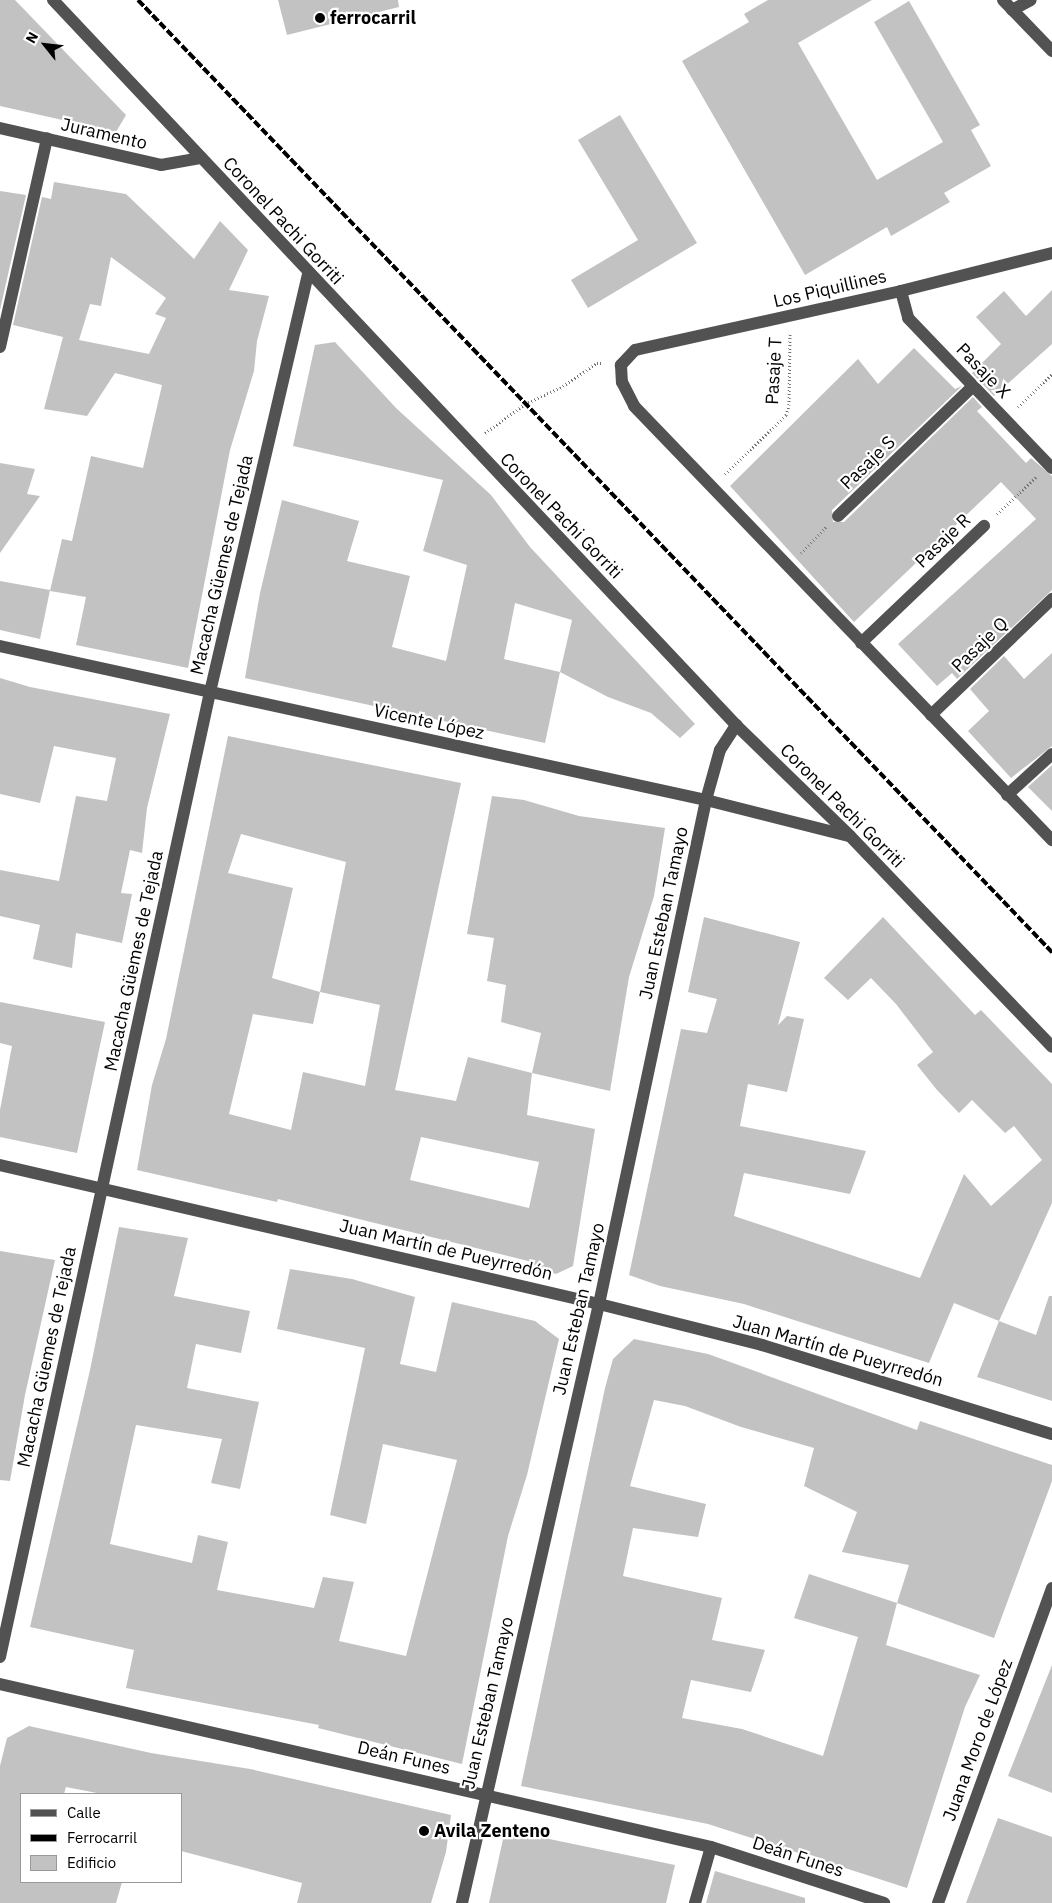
<!DOCTYPE html>
<meta charset="utf-8">
<style>
body{margin:0}
#map{position:relative;width:1052px;height:1903px;overflow:hidden;background:#fff;font-family:"IBM Plex Sans",sans-serif}
div>[style]{position:absolute}
[style*='--x']{left:calc(var(--x)*1px);top:calc(var(--y)*1px);width:calc(var(--w)*1px);rotate:calc(var(--a)*1deg)}
.building>*{inset:0;background:#c2c2c2}
.path>*{height:3px;margin-top:-1.5px;transform-origin:0;background:repeating-linear-gradient(90deg,#747474 0 1px,transparent 0 3.5px)}
.minor>*{height:12px;margin:-6px;padding:0 6px;transform-origin:6px;border-radius:6px;background:#525252}
.rail>*{height:4px;margin-top:-2px;transform-origin:0;background:repeating-linear-gradient(90deg,#000 0 8px,transparent 0 10.5px)}
.dots>*{width:14px;height:14px;translate:-50% -50%;box-sizing:border-box;border:2px solid #fff;border-radius:50%}
span{translate:-50% -50%;white-space:nowrap;text-align:center;line-height:1.15;-webkit-text-stroke:4.5px #fff;paint-order:stroke}
.poi-label{font-size:18px;color:#000;font-weight:700}
.left{translate:0 -50%;text-align:left}
.street-label{font-size:18px;color:#000}
.legend{position:absolute;left:20px;top:1793px;width:162px;height:90px;box-sizing:border-box;background:#fff;border:1px solid #999;margin:0;padding:6px 9px;list-style:none;font-size:15px;color:#000}
.legend li{display:flex;align-items:center;gap:10px;height:25px}
.legend b{width:25px;border:1px solid #999}
.north{position:absolute;left:20px;top:20px;width:50px;height:50px;-webkit-text-stroke:4px #fff;paint-order:stroke;rotate:299deg;font-size:14px;font-weight:700;line-height:20px;text-align:center;color:#000}
.north::after{content:'';display:block;margin:auto;width:18px;height:22px;background:#000;clip-path:polygon(50% 0,100% 100%,50% 72%,0 100%)}
</style>
<div id="map">
<div class="building">
<div style="clip-path:polygon(0 0,15px 0,126px 115px,116px 132px,0 106px)"></div>
<div style="clip-path:polygon(278px 0,398px 0,399px 7px,287px 35px)"></div>
<div style="clip-path:polygon(768px 0,872px 0,798px 43px,877px 180px,943px 142px,874px 22px,909px 1px,980px 125px,971px 130px,991px 166px,944px 193px,950px 202px,891px 236px,887px 227px,805px 275px,682px 61px,749px 22px,744px 14px)"></div>
<div style="clip-path:polygon(620px 115px,697px 243px,588px 308px,571px 280px,638px 240px,578px 140px)"></div>
<div style="clip-path:polygon(evenodd,54px 182px,126px 194px,194px 259px,220px 221px,248px 250px,229px 290px,269px 296px,257px 341px,254px 371px,230px 450px,188px 668px,76px 645px,86px 597px,50px 591px,62px 539px,72px 541px,91px 456px,143px 468px,162px 385px,115px 373px,87px 416px,44px 409px,63px 337px,13px 325px,42px 197px,51px 199px,54px 182px,111px 257px,166px 298px,155px 314px,166px 318px,149px 354px,79px 340px,90px 304px,101px 306px,111px 257px)"></div>
<div style="clip-path:polygon(0 191px,26px 195px,0 310px)"></div>
<div style="clip-path:polygon(1052px 290px,1052px 344px,994px 396px,972px 373px,1001px 344px,976px 317px,1004px 291px,1026px 316px)"></div>
<div style="clip-path:polygon(evenodd,335px 342px,396px 408px,491px 495px,530px 547px,695px 724px,680px 738px,651px 713px,608px 697px,560px 672px,545px 743px,245px 678px,260px 593px,282px 500px,359px 521px,347px 561px,410px 576px,392px 647px,446px 661px,467px 565px,423px 551px,443px 480px,293px 446px,315px 345px,335px 342px,515px 603px,572px 620px,560px 672px,504px 659px,515px 603px)"></div>
<div style="clip-path:polygon(914px 348px,955px 389px,962px 386px,832px 510px,833px 522px,844px 522px,973px 397px,982px 407px,977px 411px,1026px 463px,1031px 458px,1052px 476px,1052px 590px,957px 679px,952px 673px,937px 686px,898px 644px,1036px 519px,1001px 482px,854px 622px,730px 486px,858px 359px,878px 384px)"></div>
<div style="clip-path:polygon(0 463px,35px 469px,27px 494px,40px 496px,0 553px)"></div>
<div style="clip-path:polygon(0 581px,50px 590px,40px 639px,0 630px)"></div>
<div style="clip-path:polygon(1052px 653px,1052px 746px,1011px 778px,968px 731px,989px 711px,970px 689px,1004px 656px,1024px 679px)"></div>
<div style="clip-path:polygon(0 678px,30px 687px,170px 714px,147px 808px,142px 853px,130px 850px,121px 893px,132px 894px,122px 943px,76px 933px,72px 968px,33px 959px,40px 925px,0 916px,0 870px,59px 881px,76px 796px,107px 801px,116px 758px,54px 746px,40px 803px,0 794px)"></div>
<div style="clip-path:polygon(evenodd,228px 736px,461px 783px,395px 1090px,456px 1101px,468px 1057px,532px 1073px,527px 1115px,595px 1129px,573px 1266px,556px 1274px,531px 1266px,532px 1262px,278px 1199px,277px 1202px,137px 1170px,152px 1085px,166px 1039px,228px 736px,241px 834px,346px 862px,320px 992px,272px 978px,293px 888px,228px 873px,241px 834px,228px 736px,320px 992px,380px 1005px,365px 1086px,303px 1072px,291px 1130px,229px 1114px,253px 1014px,313px 1024px,320px 992px,228px 736px,421px 1137px,539px 1162px,529px 1208px,410px 1180px,421px 1137px)"></div>
<div style="clip-path:polygon(1052px 765px,1052px 811px,1028px 787px)"></div>
<div style="clip-path:polygon(492px 796px,524px 800px,579px 816px,665px 828px,654px 896px,629px 977px,610px 1091px,532px 1073px,541px 1033px,501px 1022px,506px 985px,487px 981px,494px 938px,467px 934px)"></div>
<div style="clip-path:polygon(704px 917px,800px 942px,778px 1025px,787px 1016px,804px 1019px,787px 1092px,748px 1084px,740px 1126px,866px 1151px,850px 1194px,744px 1173px,734px 1216px,920px 1278px,964px 1174px,991px 1206px,1042px 1160px,1014px 1126px,1005px 1133px,972px 1100px,959px 1113px,937px 1090px,917px 1065px,933px 1052px,896px 1004px,871px 978px,848px 1000px,824px 978px,883px 917px,975px 1015px,981px 1010px,1052px 1084px,1052px 1203px,999px 1321px,954px 1303px,929px 1363px,744px 1304px,660px 1286px,629px 1275px,681px 1029px,707px 1033px,717px 999px,688px 992px)"></div>
<div style="clip-path:polygon(0 1002px,105px 1022px,77px 1153px,0 1137px,0 1110px,12px 1046px,0 1043px)"></div>
<div style="clip-path:polygon(119px 1227px,188px 1238px,174px 1296px,250px 1311px,241px 1353px,196px 1344px,187px 1388px,259px 1402px,240px 1489px,211px 1483px,222px 1439px,136px 1425px,110px 1544px,192px 1563px,198px 1535px,228px 1542px,217px 1590px,314px 1608px,323px 1577px,354px 1582px,339px 1641px,406px 1656px,457px 1460px,383px 1444px,366px 1524px,330px 1515px,365px 1348px,277px 1329px,290px 1269px,352px 1279px,415px 1297px,400px 1364px,436px 1372px,452px 1302px,535px 1321px,559px 1339px,527px 1475px,508px 1536px,462px 1764px,318px 1728px,319px 1725px,126px 1688px,134px 1650px,30px 1627px,90px 1370px)"></div>
<div style="clip-path:polygon(0 1251px,55px 1260px,25px 1395px,10px 1481px,0 1480px)"></div>
<div style="clip-path:polygon(1049px 1296px,1052px 1296px,1052px 1401px,977px 1377px,999px 1321px,1036px 1335px)"></div>
<div style="clip-path:polygon(evenodd,634px 1339px,708px 1354px,917px 1430px,920px 1421px,1052px 1465px,1052px 1481px,994px 1638px,897px 1603px,886px 1645px,980px 1675px,965px 1707px,907px 1888px,708px 1824px,521px 1786px,605px 1388px,613px 1359px,634px 1339px,654px 1400px,685px 1406px,741px 1427px,814px 1448px,804px 1486px,857px 1512px,842px 1552px,909px 1565px,897px 1603px,809px 1574px,794px 1618px,858px 1637px,823px 1756px,742px 1729px,682px 1718px,691px 1680px,751px 1692px,765px 1650px,712px 1640px,722px 1598px,623px 1576px,633px 1528px,698px 1537px,706px 1504px,630px 1486px,654px 1400px)"></div>
<div style="clip-path:polygon(1052px 1665px,1052px 1793px,1008px 1776px)"></div>
<div style="clip-path:polygon(29px 1726px,151px 1753px,250px 1769px,451px 1815px,446px 1852px,431px 1903px,297px 1903px,302px 1883px,181px 1851px,181px 1794px,102px 1794px,66px 1787px,64px 1794px,21px 1794px,21px 1882px,122px 1882px,116px 1903px,0 1903px,0 1766px,7px 1738px)"></div>
<div style="clip-path:polygon(998px 1818px,1052px 1837px,1052px 1903px,966px 1903px)"></div>
<div style="clip-path:polygon(505px 1830px,675px 1865px,666px 1903px,489px 1903px)"></div>
<div style="clip-path:polygon(715px 1871px,805px 1898px,805px 1903px,706px 1903px)"></div>
</div>
<div class="path">
<div style="--x:1018;--y:407;--w:47;--a:-44.1"></div>
<div style="--x:485;--y:433;--w:49;--a:-35.9"></div>
<div style="--x:525;--y:404;--w:38;--a:-25"></div>
<div style="--x:560;--y:388;--w:45;--a:-34"></div>
<div style="--x:597;--y:363;--w:6;--a:0"></div>
<div style="--x:725;--y:474;--w:85;--a:-44"></div>
<div style="--x:786;--y:415;--w:10;--a:-73"></div>
<div style="--x:789;--y:405;--w:71;--a:-89.2"></div>
<div style="--x:997;--y:514;--w:54;--a:-43.5"></div>
<div style="--x:801;--y:553;--w:36;--a:-46"></div>
</div>
<div class="minor">
<div style="--x:53;--y:0;--w:996;--a:46.71"></div>
<div style="--x:736;--y:725;--w:159;--a:44.2"></div>
<div style="--x:850;--y:836;--w:292;--a:46.2"></div>
<div style="--x:1003;--y:0;--w:71;--a:46.1"></div>
<div style="--x:1012;--y:10;--w:21;--a:-28"></div>
<div style="--x:0;--y:128;--w:165;--a:12.9"></div>
<div style="--x:161;--y:165;--w:41;--a:-9.9"></div>
<div style="--x:1052;--y:253;--w:156;--a:165.9"></div>
<div style="--x:901;--y:291;--w:272;--a:167.5"></div>
<div style="--x:635;--y:350;--w:21;--a:133"></div>
<div style="--x:621;--y:365;--w:17;--a:87"></div>
<div style="--x:622;--y:382;--w:27;--a:63"></div>
<div style="--x:634;--y:406;--w:603;--a:46.08"></div>
<div style="--x:901;--y:291;--w:28;--a:75"></div>
<div style="--x:908;--y:318;--w:208;--a:46.2"></div>
<div style="--x:0;--y:347;--w:214;--a:-77.3"></div>
<div style="--x:838;--y:516;--w:187;--a:-43.9"></div>
<div style="--x:861;--y:643;--w:170;--a:-43.6"></div>
<div style="--x:0;--y:646;--w:723;--a:12.31"></div>
<div style="--x:706;--y:800;--w:147;--a:14.1"></div>
<div style="--x:931;--y:715;--w:168;--a:-43.8"></div>
<div style="--x:1007;--y:795;--w:61;--a:-42.3"></div>
<div style="--x:0;--y:1165;--w:615;--a:13.06"></div>
<div style="--x:599;--y:1304;--w:168;--a:14.1"></div>
<div style="--x:762;--y:1345;--w:303;--a:17.1"></div>
<div style="--x:0;--y:1657;--w:988;--a:-77.72"></div>
<div style="--x:210;--y:692;--w:429;--a:-76.8"></div>
<div style="--x:0;--y:1684;--w:729;--a:12.91"></div>
<div style="--x:711;--y:1847;--w:182;--a:17.9"></div>
<div style="--x:462;--y:1903;--w:614;--a:-77.12"></div>
<div style="--x:599;--y:1304;--w:515;--a:-78.01"></div>
<div style="--x:706;--y:800;--w:52;--a:-74.4"></div>
<div style="--x:720;--y:750;--w:30;--a:-57"></div>
<div style="--x:695;--y:1903;--w:58;--a:-74.1"></div>
<div style="--x:938;--y:1903;--w:335;--a:-70.1"></div>
</div>
<div class="rail">
<div style="--x:138;--y:0;--w:1320;--a:46.17"></div>
</div>
<div class="dots">
<div style="left:320px;top:18px;background:#000"></div>
<div style="left:424px;top:1831px;background:#000"></div>
</div>
<div class="poi-label">
<span class="left" style="left:330px;top:18px">ferrocarril</span>
<span class="left" style="left:434px;top:1831px">Avila Zenteno</span>
</div>
<div class="street-label">
<span style="left:104px;top:134px;rotate:13deg">Juramento</span>
<span style="left:283px;top:221px;rotate:47deg">Coronel Pachi Gorriti</span>
<span style="left:830px;top:289px;rotate:-13deg">Los Piquillines</span>
<span style="left:774px;top:371px;rotate:-87deg">Pasaje T</span>
<span style="left:983px;top:371px;rotate:46deg">Pasaje X</span>
<span style="left:868px;top:463px;rotate:-44deg">Pasaje S</span>
<span style="left:561px;top:516px;rotate:46deg">Coronel Pachi Gorriti</span>
<span style="left:943px;top:541px;rotate:-44deg">Pasaje R</span>
<span style="left:222px;top:565px;rotate:-77deg">Macacha Güemes de Tejada</span>
<span style="left:980px;top:645px;rotate:-44deg">Pasaje Q</span>
<span style="left:429px;top:722px;rotate:12deg">Vicente López</span>
<span style="left:842px;top:806px;rotate:45deg">Coronel Pachi Gorriti</span>
<span style="left:664px;top:913px;rotate:-78deg">Juan Esteban Tamayo</span>
<span style="left:134px;top:961px;rotate:-78deg">Macacha Güemes de Tejada</span>
<span style="left:446px;top:1250px;rotate:13deg">Juan Martín de Pueyrredón</span>
<span style="left:579px;top:1309px;rotate:-77deg">Juan Esteban Tamayo</span>
<span style="left:838px;top:1351px;rotate:16deg">Juan Martín de Pueyrredón</span>
<span style="left:47px;top:1357px;rotate:-78deg">Macacha Güemes de Tejada</span>
<span style="left:488px;top:1703px;rotate:-77deg">Juan Esteban Tamayo</span>
<span style="left:978px;top:1740px;rotate:-70deg">Juana Moro de López</span>
<span style="left:404px;top:1758px;rotate:13deg">Deán Funes</span>
<span style="left:798px;top:1857px;rotate:18deg">Deán Funes</span>
</div>
<ul class="legend">
<li><b style="height:6px;background:#525252"></b>Calle</li>
<li><b style="height:6px;background:#000"></b>Ferrocarril</li>
<li><b style="height:14px;background:#c2c2c2"></b>Edificio</li>
</ul>
<div class="north">N</div>
</div>
